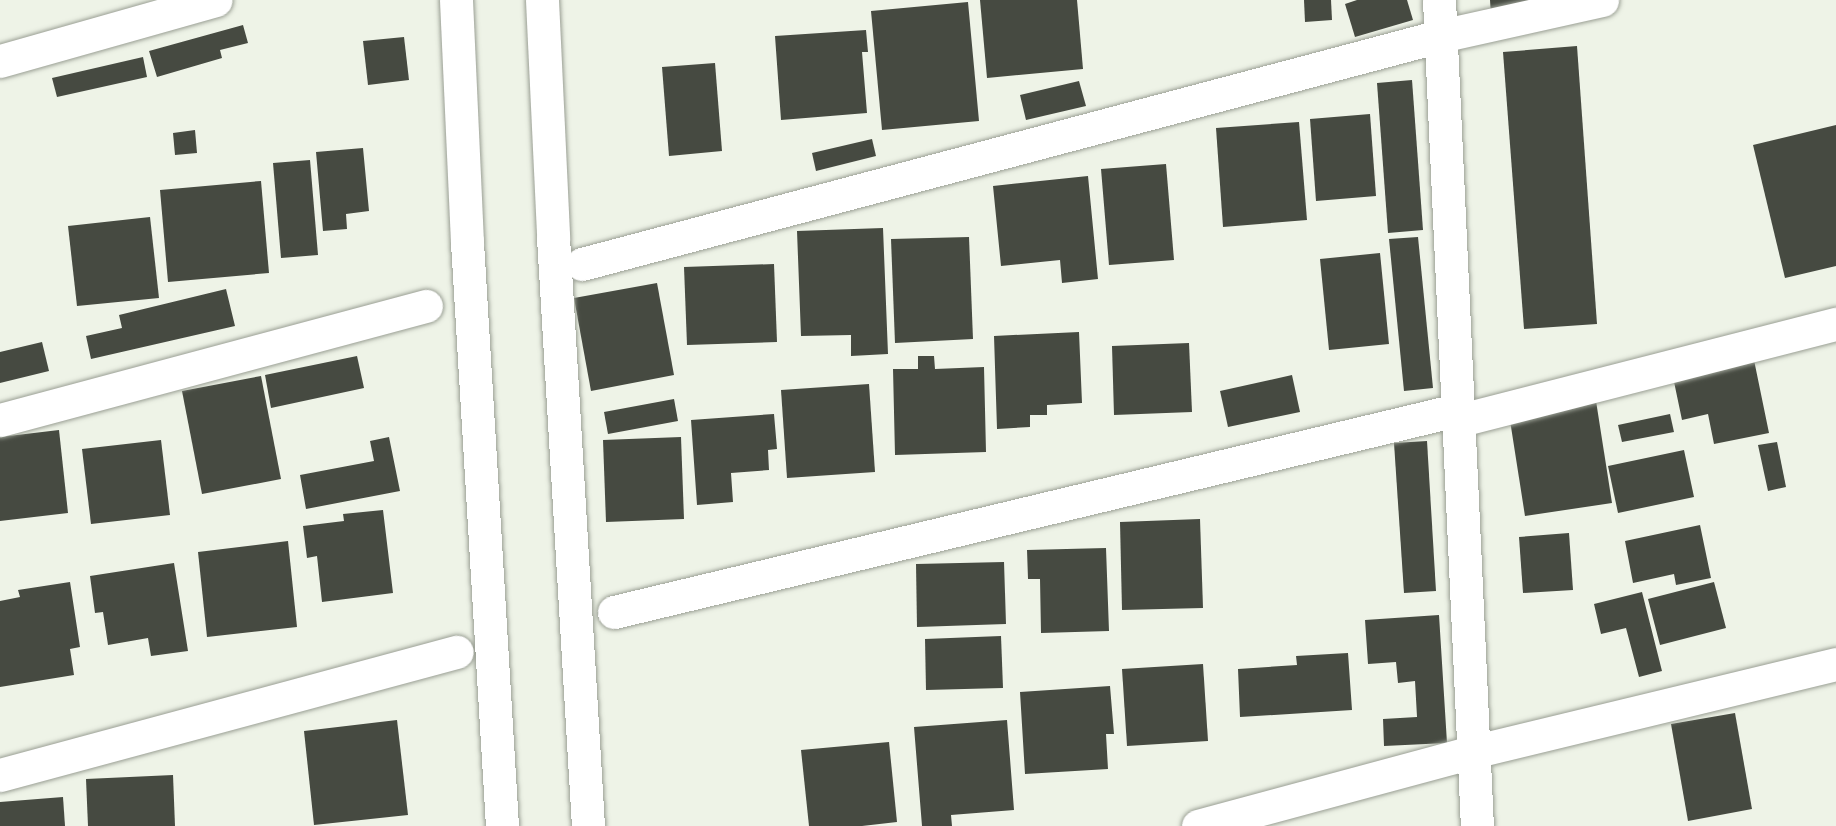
<!DOCTYPE html>
<style>
body{margin:0}
#map{position:relative;width:1836px;height:826px;overflow:hidden;background:#eef3e7;font-family:"Titillium Web",sans-serif}
div>[style]{position:absolute}
[style*='--x']{left:calc(var(--x)*1px);top:calc(var(--y)*1px);width:calc(var(--w)*1px);rotate:calc(var(--a)*1deg)}
.building>*{inset:0;background:#464a41}
.roads{filter:drop-shadow(0 0 2px #9a9f94) drop-shadow(0 0 2px #9a9f94)}
.minor>*{height:33px;margin:-16.5px;padding:0 16.5px;transform-origin:16.5px;border-radius:16.5px;background:#fff}
.major>*{height:33px;margin:-16.5px;padding:0 16.5px;transform-origin:16.5px;border-radius:16.5px;background:#fff}
span{translate:-50% -50%;white-space:nowrap;text-align:center;line-height:1.15;-webkit-text-stroke:6px #fff;paint-order:stroke}
</style>
<div id="map">
<div class="building">
<div style="clip-path:polygon(980px 0,1077px 0,1083px 69px,987px 78px)"></div>
<div style="clip-path:polygon(1304px 0,1331px 0,1332px 20px,1305px 22px)"></div>
<div style="clip-path:polygon(1357px 0,1407px 0,1413px 20px,1355px 37px,1345px 4px)"></div>
<div style="clip-path:polygon(1490px 0,1530px 0,1491px 15px)"></div>
<div style="clip-path:polygon(968px 2px,979px 121px,882px 130px,871px 11px)"></div>
<div style="clip-path:polygon(243px 25px,248px 43px,220px 50px,222px 58px,157px 77px,149px 51px)"></div>
<div style="clip-path:polygon(866px 30px,868px 52px,862px 52px,867px 113px,781px 120px,775px 36px)"></div>
<div style="clip-path:polygon(404px 37px,409px 80px,368px 85px,363px 41px)"></div>
<div style="clip-path:polygon(1577px 46px,1597px 324px,1524px 329px,1503px 52px)"></div>
<div style="clip-path:polygon(143px 57px,147px 77px,57px 97px,52px 78px)"></div>
<div style="clip-path:polygon(715px 63px,722px 151px,669px 156px,662px 67px)"></div>
<div style="clip-path:polygon(1412px 80px,1423px 230px,1388px 233px,1377px 83px)"></div>
<div style="clip-path:polygon(1079px 81px,1086px 106px,1026px 120px,1020px 95px)"></div>
<div style="clip-path:polygon(1370px 114px,1376px 196px,1316px 201px,1310px 119px)"></div>
<div style="clip-path:polygon(1299px 122px,1307px 220px,1223px 227px,1216px 128px)"></div>
<div style="clip-path:polygon(1836px 125px,1836px 266px,1785px 278px,1753px 145px)"></div>
<div style="clip-path:polygon(195px 130px,197px 153px,175px 155px,173px 133px)"></div>
<div style="clip-path:polygon(872px 139px,876px 156px,816px 171px,812px 153px)"></div>
<div style="clip-path:polygon(363px 148px,369px 211px,346px 214px,347px 229px,323px 231px,316px 152px)"></div>
<div style="clip-path:polygon(310px 160px,318px 255px,281px 258px,273px 163px)"></div>
<div style="clip-path:polygon(1166px 164px,1174px 260px,1109px 265px,1101px 169px)"></div>
<div style="clip-path:polygon(1088px 176px,1098px 279px,1062px 283px,1060px 260px,1001px 266px,993px 186px)"></div>
<div style="clip-path:polygon(261px 181px,269px 273px,168px 282px,160px 190px)"></div>
<div style="clip-path:polygon(150px 217px,159px 298px,77px 306px,68px 226px)"></div>
<div style="clip-path:polygon(883px 228px,888px 354px,851px 356px,851px 335px,801px 336px,797px 231px)"></div>
<div style="clip-path:polygon(969px 237px,973px 339px,895px 343px,891px 239px)"></div>
<div style="clip-path:polygon(1418px 237px,1433px 388px,1404px 391px,1389px 239px)"></div>
<div style="clip-path:polygon(1380px 253px,1389px 344px,1329px 350px,1320px 259px)"></div>
<div style="clip-path:polygon(774px 264px,777px 342px,687px 345px,684px 267px)"></div>
<div style="clip-path:polygon(657px 283px,674px 375px,591px 391px,574px 298px)"></div>
<div style="clip-path:polygon(226px 289px,235px 326px,91px 359px,86px 336px,122px 328px,119px 315px)"></div>
<div style="clip-path:polygon(1079px 332px,1082px 403px,1047px 405px,1047px 415px,1030px 415px,1030px 427px,997px 429px,994px 336px)"></div>
<div style="clip-path:polygon(42px 342px,49px 371px,0 383px,0 352px)"></div>
<div style="clip-path:polygon(1189px 343px,1192px 412px,1114px 415px,1112px 346px)"></div>
<div style="clip-path:polygon(357px 356px,364px 388px,271px 408px,265px 375px)"></div>
<div style="clip-path:polygon(918px 356px,934px 356px,935px 369px,984px 367px,986px 452px,895px 455px,893px 369px,918px 369px)"></div>
<div style="clip-path:polygon(1754px 360px,1769px 433px,1714px 444px,1708px 414px,1682px 420px,1673px 377px)"></div>
<div style="clip-path:polygon(1292px 375px,1300px 412px,1228px 427px,1220px 391px)"></div>
<div style="clip-path:polygon(261px 376px,281px 479px,202px 494px,182px 391px)"></div>
<div style="clip-path:polygon(869px 384px,875px 472px,787px 478px,781px 390px)"></div>
<div style="clip-path:polygon(674px 399px,678px 421px,608px 434px,604px 412px)"></div>
<div style="clip-path:polygon(1596px 401px,1612px 503px,1525px 516px,1509px 414px)"></div>
<div style="clip-path:polygon(774px 414px,777px 449px,768px 450px,769px 470px,731px 473px,733px 502px,697px 505px,691px 420px)"></div>
<div style="clip-path:polygon(1670px 414px,1674px 432px,1622px 442px,1618px 425px)"></div>
<div style="clip-path:polygon(59px 430px,68px 513px,0 521px,0 437px)"></div>
<div style="clip-path:polygon(389px 437px,400px 491px,306px 509px,300px 475px,374px 461px,370px 441px)"></div>
<div style="clip-path:polygon(681px 437px,684px 519px,606px 522px,603px 440px)"></div>
<div style="clip-path:polygon(161px 440px,170px 515px,91px 524px,82px 449px)"></div>
<div style="clip-path:polygon(1427px 441px,1436px 591px,1404px 593px,1394px 443px)"></div>
<div style="clip-path:polygon(1777px 442px,1786px 487px,1768px 491px,1758px 445px)"></div>
<div style="clip-path:polygon(1684px 450px,1694px 497px,1618px 513px,1608px 466px)"></div>
<div style="clip-path:polygon(383px 510px,393px 593px,322px 602px,317px 556px,307px 558px,303px 526px,344px 521px,343px 514px)"></div>
<div style="clip-path:polygon(1200px 519px,1203px 608px,1122px 610px,1120px 522px)"></div>
<div style="clip-path:polygon(1700px 525px,1711px 578px,1676px 585px,1674px 574px,1633px 583px,1625px 541px)"></div>
<div style="clip-path:polygon(1569px 533px,1573px 590px,1523px 593px,1519px 537px)"></div>
<div style="clip-path:polygon(288px 541px,297px 627px,207px 637px,198px 552px)"></div>
<div style="clip-path:polygon(1106px 548px,1109px 631px,1041px 633px,1040px 579px,1028px 579px,1027px 550px)"></div>
<div style="clip-path:polygon(1004px 562px,1006px 624px,917px 627px,916px 564px)"></div>
<div style="clip-path:polygon(174px 563px,188px 651px,151px 656px,148px 638px,108px 645px,103px 612px,95px 613px,90px 576px)"></div>
<div style="clip-path:polygon(70px 582px,80px 647px,70px 649px,74px 675px,0 687px,0 601px,20px 597px,18px 590px)"></div>
<div style="clip-path:polygon(1714px 582px,1726px 628px,1660px 645px,1648px 599px)"></div>
<div style="clip-path:polygon(1642px 592px,1662px 671px,1639px 677px,1626px 628px,1601px 634px,1594px 604px)"></div>
<div style="clip-path:polygon(1439px 615px,1447px 743px,1384px 746px,1383px 719px,1417px 717px,1415px 681px,1398px 683px,1396px 662px,1368px 664px,1365px 620px)"></div>
<div style="clip-path:polygon(1001px 636px,1003px 688px,926px 690px,925px 639px)"></div>
<div style="clip-path:polygon(1348px 653px,1352px 710px,1240px 717px,1238px 669px,1297px 665px,1296px 656px)"></div>
<div style="clip-path:polygon(1203px 664px,1208px 741px,1127px 746px,1122px 669px)"></div>
<div style="clip-path:polygon(1110px 686px,1114px 734px,1106px 734px,1108px 769px,1025px 774px,1020px 692px)"></div>
<div style="clip-path:polygon(1735px 713px,1752px 809px,1688px 821px,1671px 724px)"></div>
<div style="clip-path:polygon(397px 720px,408px 815px,314px 825px,304px 731px)"></div>
<div style="clip-path:polygon(1007px 720px,1014px 810px,951px 815px,952px 826px,922px 826px,914px 727px)"></div>
<div style="clip-path:polygon(889px 742px,897px 822px,862px 826px,809px 826px,801px 750px)"></div>
<div style="clip-path:polygon(173px 775px,175px 826px,88px 826px,86px 779px)"></div>
<div style="clip-path:polygon(63px 797px,65px 826px,0 826px,0 802px)"></div>
</div>
<div class="roads">
<div class="minor">
<div style="--x:1439;--y:0;--w:827;--a:87.37"></div>
<div style="--x:0;--y:61;--w:224;--a:-15.8"></div>
<div style="--x:582;--y:264;--w:888;--a:-14.88"></div>
<div style="--x:1440;--y:36;--w:166;--a:-12.5"></div>
<div style="--x:0;--y:420;--w:441;--a:-15"></div>
<div style="--x:1457;--y:421;--w:391;--a:-14.4"></div>
<div style="--x:614;--y:612;--w:867;--a:-13.48"></div>
<div style="--x:0;--y:775;--w:473;--a:-15.1"></div>
<div style="--x:1198;--y:826;--w:284;--a:-15.1"></div>
<div style="--x:1472;--y:752;--w:374;--a:-13.6"></div>
</div>
<div class="major">
<div style="--x:456;--y:0;--w:242;--a:87.4"></div>
<div style="--x:467;--y:242;--w:585;--a:86.57"></div>
<div style="--x:542;--y:0;--w:237;--a:87.3"></div>
<div style="--x:553;--y:237;--w:590;--a:86.6"></div>
</div>
</div>
</div>
